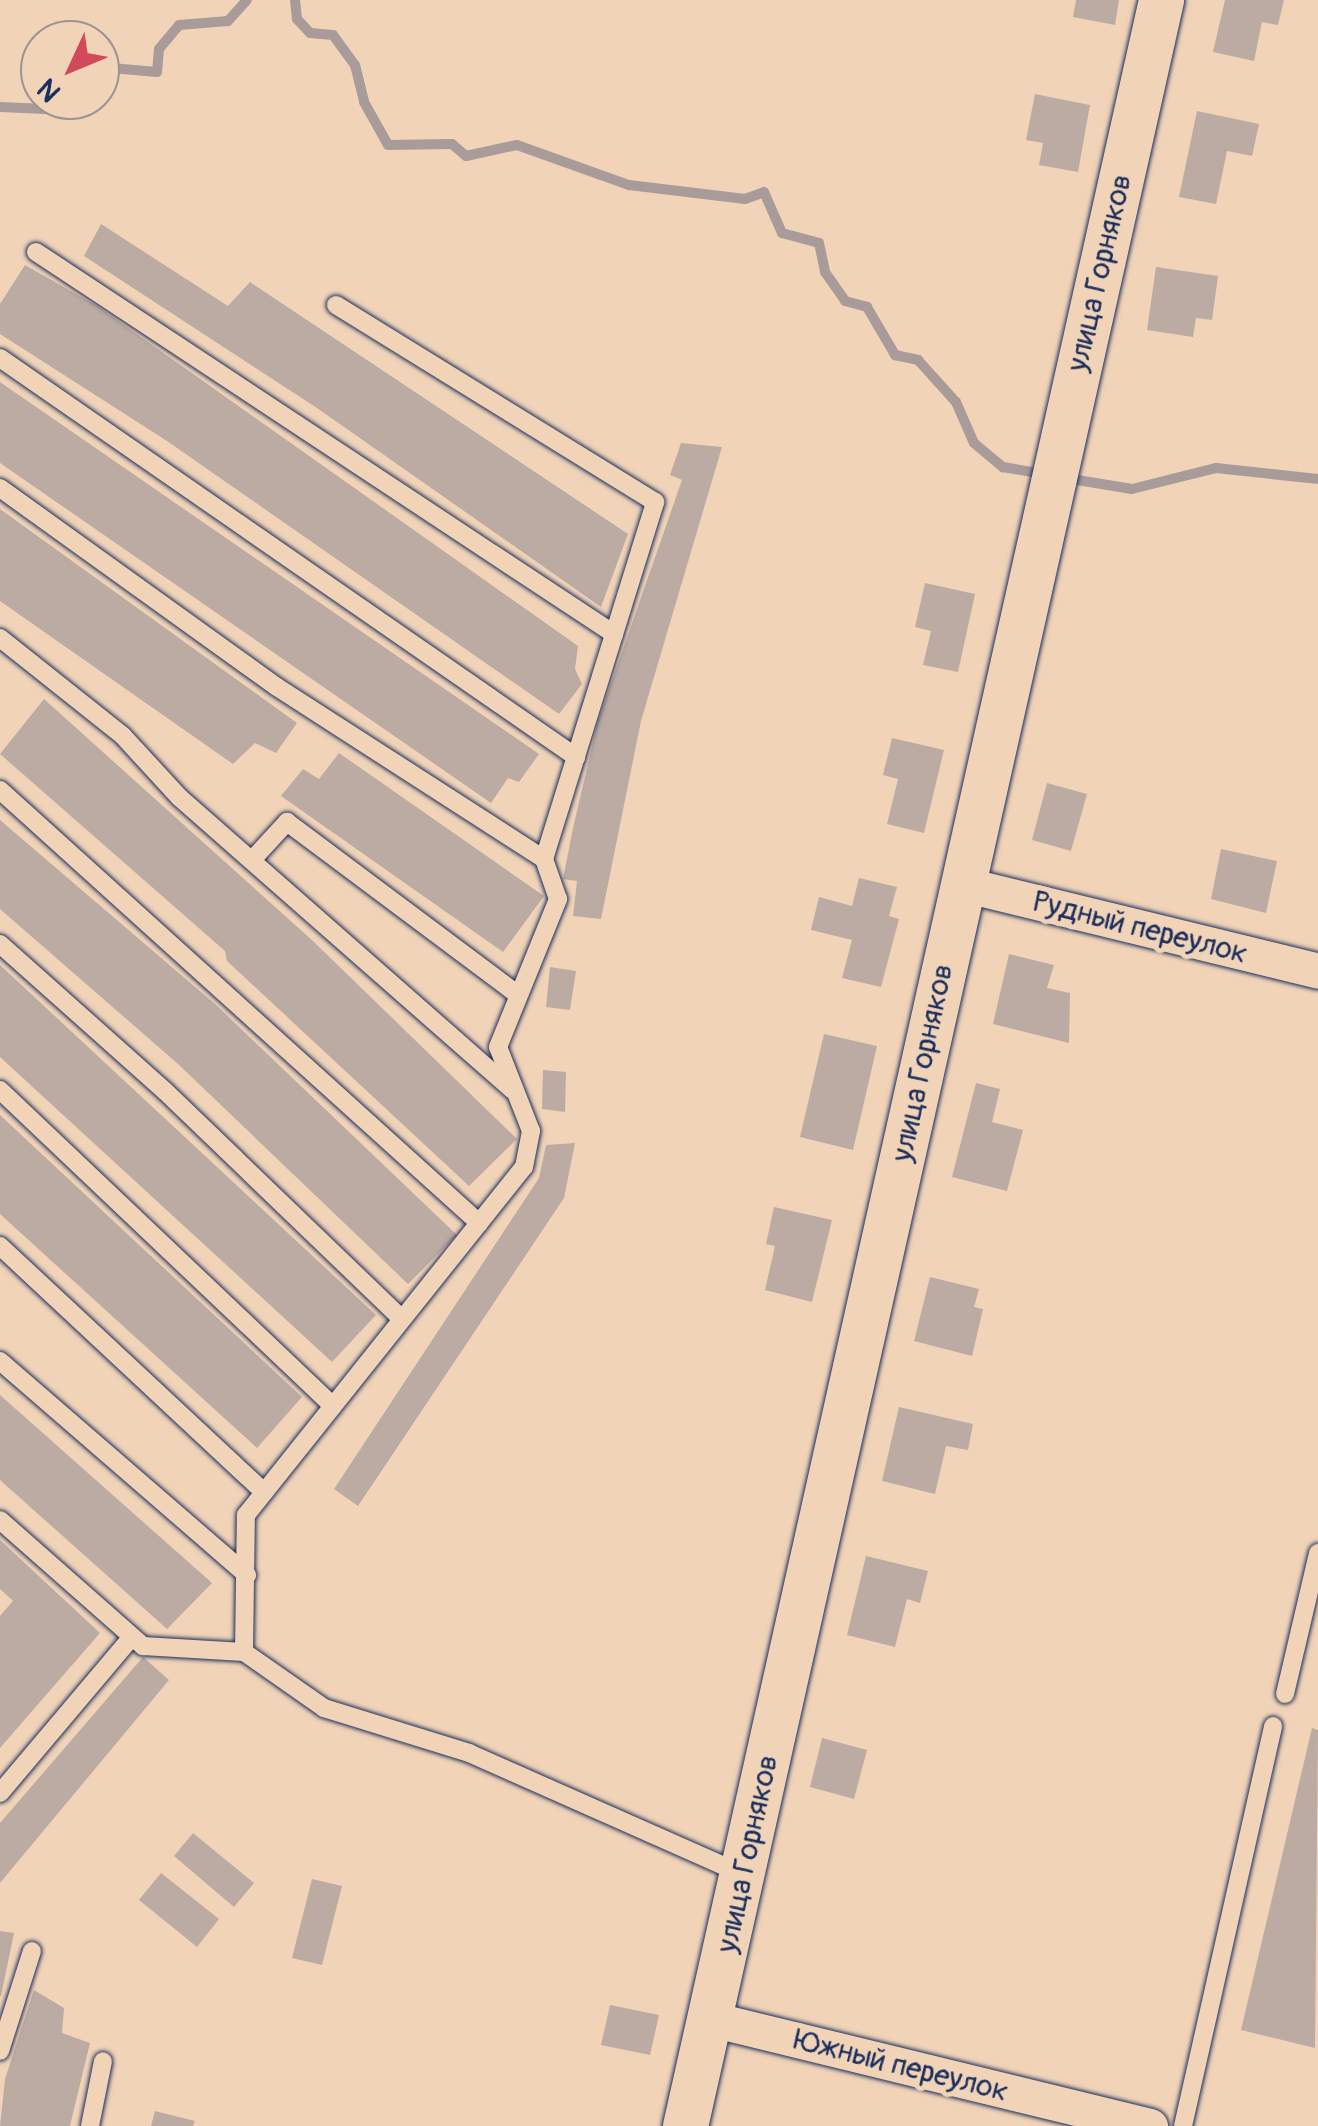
<!DOCTYPE html>
<meta charset="utf-8">
<style>
body{margin:0}
#map{position:relative;width:1318px;height:2126px;overflow:hidden;background:#f1d4b8;font-family:Pangolin,sans-serif}
div>[style]{position:absolute}
[style*='--x']{left:calc(var(--x)*1px);top:calc(var(--y)*1px);width:calc(var(--w)*1px);rotate:calc(var(--a)*1deg)}
.stream>*{height:10px;margin:-5px;padding:0 5px;transform-origin:5px;border-radius:5px;background:#a89b99}
.building>*{inset:0;background:#bcaba2}
.roads{filter:drop-shadow(0 0 2px #1b2f5e) drop-shadow(0 0 2px #1b2f5e)}
.service>*{height:18px;margin:-9px;padding:0 9px;transform-origin:9px;border-radius:9px;background:#f1d4b8}
.minor>*{height:35px;margin:-17.5px;padding:0 17.5px;transform-origin:17.5px;border-radius:17.5px;background:#f1d4b8}
.tertiary>*{height:45px;margin:-22.5px;padding:0 22.5px;transform-origin:22.5px;border-radius:22.5px;background:#f1d4b8}
span{translate:-50% -50%;white-space:nowrap;text-align:center;line-height:1.15;-webkit-text-stroke:10px #f1d4b8;paint-order:stroke}
.street-label{font-size:30px;color:#1b2f5e}
.north{position:absolute;left:20px;top:20px;width:100px;height:100px;box-sizing:border-box;background:#f1d4b8;border:2px solid #9b9294;border-radius:50%;rotate:226deg;font-size:28px;font-weight:700;line-height:40px;text-align:center;color:#1b2f5e}
.north::after{content:'';display:block;margin:auto;width:35px;height:45px;background:#d1495b;clip-path:polygon(50% 0,100% 100%,50% 72%,0 100%)}
</style>
<div id="map">
<div class="stream">
<div style="--x:295;--y:0;--w:19;--a:84"></div>
<div style="--x:297;--y:19;--w:19;--a:47"></div>
<div style="--x:310;--y:33;--w:23;--a:5"></div>
<div style="--x:333;--y:35;--w:37;--a:54"></div>
<div style="--x:355;--y:65;--w:38;--a:76"></div>
<div style="--x:364;--y:102;--w:49;--a:60.8"></div>
<div style="--x:388;--y:145;--w:64;--a:-0.9"></div>
<div style="--x:452;--y:144;--w:18;--a:41"></div>
<div style="--x:466;--y:156;--w:52;--a:-12.2"></div>
<div style="--x:517;--y:145;--w:119;--a:19.7"></div>
<div style="--x:629;--y:185;--w:117;--a:6.9"></div>
<div style="--x:745;--y:199;--w:20;--a:-20"></div>
<div style="--x:764;--y:192;--w:45;--a:66.3"></div>
<div style="--x:782;--y:233;--w:38;--a:15"></div>
<div style="--x:819;--y:243;--w:30;--a:78"></div>
<div style="--x:825;--y:272;--w:35;--a:55"></div>
<div style="--x:845;--y:301;--w:23;--a:15"></div>
<div style="--x:867;--y:307;--w:56;--a:59.7"></div>
<div style="--x:895;--y:355;--w:24;--a:12"></div>
<div style="--x:918;--y:360;--w:57;--a:47.9"></div>
<div style="--x:956;--y:402;--w:45;--a:66.3"></div>
<div style="--x:974;--y:443;--w:38;--a:40"></div>
<div style="--x:1003;--y:467;--w:41;--a:9.9"></div>
<div style="--x:100;--y:67;--w:57;--a:5"></div>
<div style="--x:157;--y:72;--w:23;--a:-85"></div>
<div style="--x:159;--y:49;--w:31;--a:-50"></div>
<div style="--x:179;--y:25;--w:49;--a:-4.7"></div>
<div style="--x:228;--y:21;--w:28;--a:-48"></div>
<div style="--x:0;--y:107;--w:45;--a:2.5"></div>
<div style="--x:45;--y:109;--w:10;--a:-66"></div>
<div style="--x:1065;--y:478;--w:68;--a:9.3"></div>
<div style="--x:1132;--y:489;--w:87;--a:-14"></div>
<div style="--x:1216;--y:468;--w:103;--a:6.2"></div>
</div>
<div class="building">
<div style="clip-path:polygon(1076px 0,1119px 0,1115px 25px,1073px 17px)"></div>
<div style="clip-path:polygon(1225px 0,1284px 0,1278px 25px,1262px 22px,1254px 61px,1213px 52px)"></div>
<div style="clip-path:polygon(1035px 94px,1090px 105px,1078px 172px,1039px 165px,1043px 143px,1026px 140px)"></div>
<div style="clip-path:polygon(1197px 111px,1259px 124px,1252px 156px,1227px 151px,1216px 204px,1179px 197px)"></div>
<div style="clip-path:polygon(101px 224px,228px 306px,250px 282px,628px 534px,601px 607px,317px 408px,84px 256px)"></div>
<div style="clip-path:polygon(25px 265px,97px 306px,578px 646px,575px 669px,582px 684px,559px 714px,167px 441px,0 334px,0 304px)"></div>
<div style="clip-path:polygon(1156px 267px,1218px 276px,1212px 320px,1196px 318px,1193px 337px,1147px 330px)"></div>
<div style="clip-path:polygon(0 382px,539px 754px,519px 782px,508px 778px,491px 803px,0 463px)"></div>
<div style="clip-path:polygon(681px 443px,722px 447px,641px 721px,601px 919px,573px 916px,577px 881px,563px 879px,573px 828px,598px 721px,682px 480px,670px 475px)"></div>
<div style="clip-path:polygon(0 509px,297px 723px,276px 753px,255px 743px,233px 764px,0 601px)"></div>
<div style="clip-path:polygon(925px 583px,975px 594px,958px 672px,923px 665px,931px 631px,915px 627px)"></div>
<div style="clip-path:polygon(44px 699px,313px 941px,517px 1139px,469px 1186px,227px 961px,225px 951px,0 754px)"></div>
<div style="clip-path:polygon(892px 738px,944px 750px,924px 833px,887px 824px,898px 779px,883px 775px)"></div>
<div style="clip-path:polygon(339px 753px,544px 896px,503px 952px,281px 796px,303px 769px,319px 779px)"></div>
<div style="clip-path:polygon(1047px 783px,1087px 794px,1071px 851px,1032px 840px)"></div>
<div style="clip-path:polygon(0 820px,215px 1004px,457px 1235px,408px 1284px,178px 1064px,0 909px)"></div>
<div style="clip-path:polygon(1221px 849px,1277px 861px,1266px 913px,1211px 899px)"></div>
<div style="clip-path:polygon(859px 878px,897px 887px,889px 916px,899px 919px,881px 987px,842px 978px,852px 940px,811px 930px,819px 897px,852px 906px)"></div>
<div style="clip-path:polygon(1009px 954px,1054px 965px,1047px 988px,1070px 993px,1069px 1043px,993px 1024px)"></div>
<div style="clip-path:polygon(0 965px,376px 1315px,332px 1362px,0 1057px)"></div>
<div style="clip-path:polygon(550px 967px,576px 971px,570px 1010px,546px 1007px)"></div>
<div style="clip-path:polygon(824px 1034px,877px 1046px,853px 1150px,800px 1137px)"></div>
<div style="clip-path:polygon(543px 1070px,566px 1072px,565px 1112px,542px 1109px)"></div>
<div style="clip-path:polygon(976px 1083px,1000px 1089px,992px 1122px,1023px 1130px,1007px 1191px,952px 1177px)"></div>
<div style="clip-path:polygon(0 1115px,302px 1397px,257px 1448px,0 1214px)"></div>
<div style="clip-path:polygon(575px 1143px,564px 1198px,358px 1506px,334px 1489px,539px 1178px,546px 1145px)"></div>
<div style="clip-path:polygon(774px 1207px,832px 1220px,812px 1302px,765px 1290px,775px 1246px,766px 1244px)"></div>
<div style="clip-path:polygon(930px 1277px,979px 1289px,974px 1307px,983px 1309px,972px 1356px,914px 1341px)"></div>
<div style="clip-path:polygon(0 1395px,212px 1583px,167px 1629px,0 1480px)"></div>
<div style="clip-path:polygon(899px 1407px,973px 1424px,968px 1450px,946px 1446px,935px 1494px,882px 1481px)"></div>
<div style="clip-path:polygon(0 1540px,100px 1633px,0 1748px,0 1616px,13px 1601px,0 1589px)"></div>
<div style="clip-path:polygon(866px 1556px,928px 1571px,920px 1603px,907px 1599px,895px 1647px,847px 1635px)"></div>
<div style="clip-path:polygon(143px 1657px,169px 1680px,0 1883px,0 1823px)"></div>
<div style="clip-path:polygon(1312px 1728px,1318px 1730px,1315px 2048px,1241px 2030px)"></div>
<div style="clip-path:polygon(822px 1738px,867px 1750px,854px 1799px,810px 1787px)"></div>
<div style="clip-path:polygon(193px 1833px,254px 1883px,234px 1907px,174px 1856px)"></div>
<div style="clip-path:polygon(161px 1873px,219px 1919px,197px 1947px,139px 1900px)"></div>
<div style="clip-path:polygon(312px 1879px,342px 1886px,322px 1965px,292px 1958px)"></div>
<div style="clip-path:polygon(0 1931px,14px 1933px,1px 1996px,0 1996px)"></div>
<div style="clip-path:polygon(34px 1990px,64px 2008px,62px 2033px,90px 2043px,70px 2126px,0 2126px,5px 2079px)"></div>
<div style="clip-path:polygon(610px 2005px,659px 2015px,650px 2055px,601px 2045px)"></div>
<div style="clip-path:polygon(155px 2111px,195px 2121px,193px 2126px,151px 2126px)"></div>
</div>
<div class="roads">
<div class="service">
<div style="--x:36;--y:252;--w:693;--a:33.46"></div>
<div style="--x:0;--y:358;--w:701;--a:34.71"></div>
<div style="--x:0;--y:488;--w:341;--a:35.7"></div>
<div style="--x:277;--y:687;--w:318;--a:32.8"></div>
<div style="--x:0;--y:638;--w:157;--a:38.5"></div>
<div style="--x:123;--y:736;--w:83;--a:47.4"></div>
<div style="--x:179;--y:797;--w:444;--a:41.3"></div>
<div style="--x:0;--y:790;--w:646;--a:42.11"></div>
<div style="--x:252;--y:860;--w:52;--a:-47.4"></div>
<div style="--x:287;--y:822;--w:287;--a:36.8"></div>
<div style="--x:0;--y:944;--w:222;--a:41.7"></div>
<div style="--x:166;--y:1092;--w:327;--a:43.9"></div>
<div style="--x:0;--y:1090;--w:459;--a:43.5"></div>
<div style="--x:0;--y:1246;--w:361;--a:43"></div>
<div style="--x:0;--y:1361;--w:327;--a:40.9"></div>
<div style="--x:0;--y:1520;--w:191;--a:41.4"></div>
<div style="--x:143;--y:1646;--w:101;--a:3.4"></div>
<div style="--x:244;--y:1652;--w:98;--a:35"></div>
<div style="--x:324;--y:1708;--w:152;--a:17.2"></div>
<div style="--x:469;--y:1753;--w:299;--a:23.9"></div>
<div style="--x:244;--y:1652;--w:137;--a:-89.2"></div>
<div style="--x:246;--y:1515;--w:445;--a:-51.4"></div>
<div style="--x:524;--y:1167;--w:37;--a:-79"></div>
<div style="--x:531;--y:1131;--w:90;--a:-111.4"></div>
<div style="--x:498;--y:1047;--w:160;--a:-67.9"></div>
<div style="--x:558;--y:899;--w:42;--a:-109.3"></div>
<div style="--x:544;--y:859;--w:374;--a:-72.7"></div>
<div style="--x:655;--y:502;--w:375;--a:-148.3"></div>
<div style="--x:1285;--y:1694;--w:145;--a:-76.8"></div>
<div style="--x:0;--y:1793;--w:204;--a:-49.8"></div>
<div style="--x:0;--y:2051;--w:105;--a:-72.3"></div>
<div style="--x:90;--y:2126;--w:66;--a:-78.7"></div>
<div style="--x:1183;--y:2126;--w:410;--a:-77.3"></div>
</div>
<div class="minor">
<div style="--x:962;--y:884;--w:366;--a:13.7"></div>
<div style="--x:711;--y:2019;--w:452;--a:13.7"></div>
</div>
<div class="tertiary">
<div style="--x:685;--y:2126;--w:2179;--a:-77.38"></div>
</div>
</div>
<div class="street-label">
<span style="left:1100px;top:273px;rotate:-77deg">улица Горняков</span>
<span style="left:1140px;top:928px;rotate:14deg">Рудный переулок</span>
<span style="left:923px;top:1063px;rotate:-78deg">улица Горняков</span>
<span style="left:748px;top:1854px;rotate:-78deg">улица Горняков</span>
<span style="left:901px;top:2066px;rotate:14deg">Южный переулок</span>
</div>
<div class="north">N</div>
</div>
